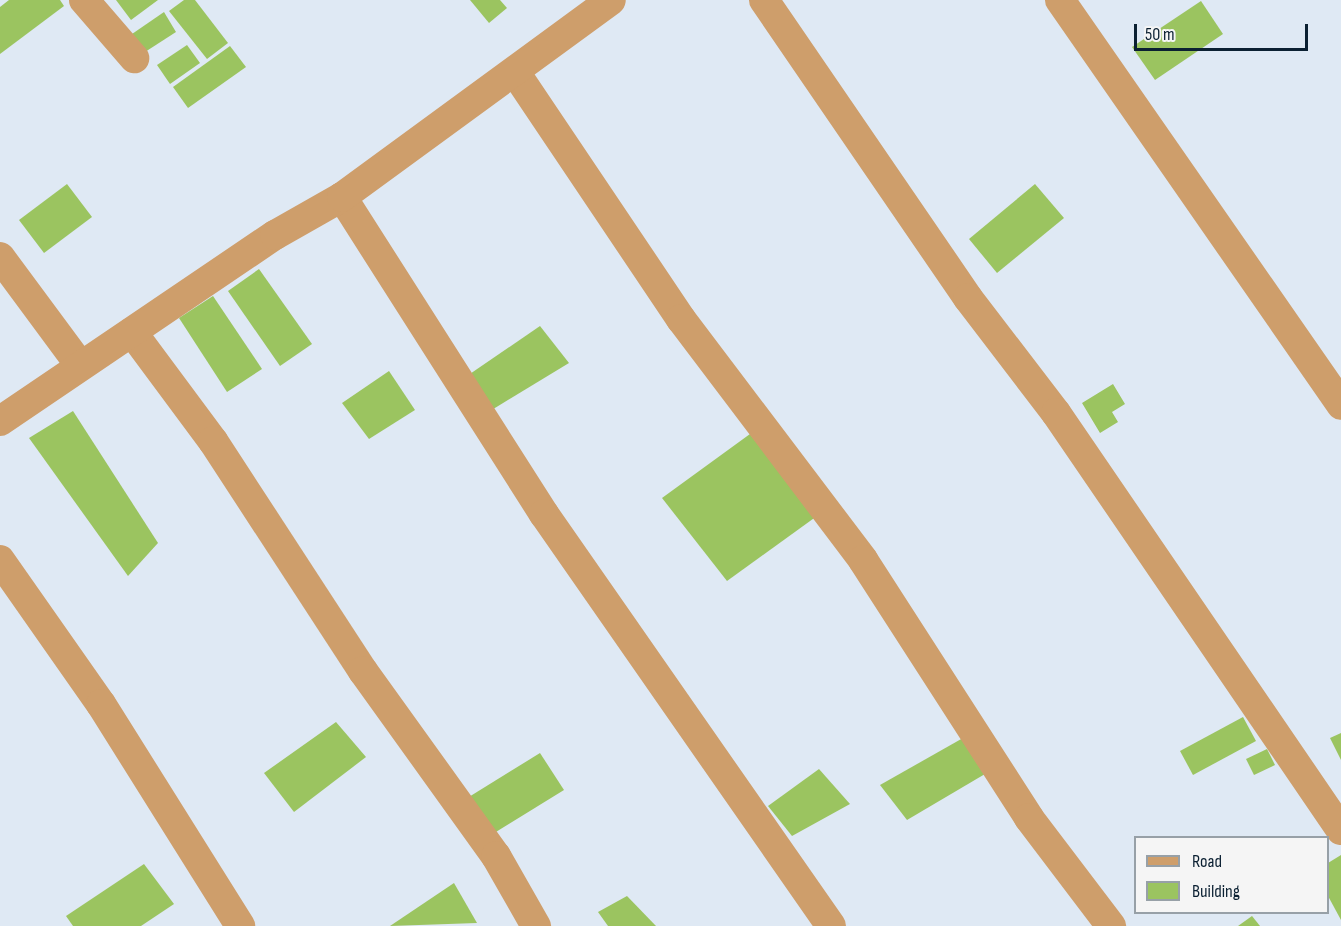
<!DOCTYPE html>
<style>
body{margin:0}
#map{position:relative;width:1341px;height:926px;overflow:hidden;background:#dfe9f4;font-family:"Sofia Sans Condensed",sans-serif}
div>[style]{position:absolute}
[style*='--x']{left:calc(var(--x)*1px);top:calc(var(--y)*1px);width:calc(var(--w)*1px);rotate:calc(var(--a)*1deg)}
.building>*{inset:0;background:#9bc460}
.minor>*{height:30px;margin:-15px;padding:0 15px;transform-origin:15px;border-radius:15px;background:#ce9e6b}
span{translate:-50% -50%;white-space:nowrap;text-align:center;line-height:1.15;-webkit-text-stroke:5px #f5f5f5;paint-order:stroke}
.legend{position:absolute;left:1134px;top:836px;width:195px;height:78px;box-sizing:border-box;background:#f5f5f5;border:2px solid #97a0a7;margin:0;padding:8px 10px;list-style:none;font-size:18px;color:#0b2032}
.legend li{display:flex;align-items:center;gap:12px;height:30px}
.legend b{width:30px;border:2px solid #97a0a7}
.scale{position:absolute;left:1134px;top:24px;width:174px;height:27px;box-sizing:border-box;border:3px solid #0b2032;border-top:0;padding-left:8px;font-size:18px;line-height:21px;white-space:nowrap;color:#0b2032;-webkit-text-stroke:4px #f5f5f5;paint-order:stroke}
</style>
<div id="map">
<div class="building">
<div style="clip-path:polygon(9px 0,60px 0,64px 6px,0 54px,0 7px)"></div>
<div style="clip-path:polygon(116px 0,158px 0,131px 20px)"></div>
<div style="clip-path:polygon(184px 0,195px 0,228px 43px,207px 59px,169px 11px)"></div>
<div style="clip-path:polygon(470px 0,500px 0,507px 8px,489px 23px)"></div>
<div style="clip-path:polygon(1201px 1px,1223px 34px,1155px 80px,1132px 47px)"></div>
<div style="clip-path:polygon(164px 12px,176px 32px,145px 52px,132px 34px)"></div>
<div style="clip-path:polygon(187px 45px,200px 63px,170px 84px,157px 65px)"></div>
<div style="clip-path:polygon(230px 46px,246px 67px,188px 108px,173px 87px)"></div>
<div style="clip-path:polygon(67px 184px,92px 217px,44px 253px,19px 220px)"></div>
<div style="clip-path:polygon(1035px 184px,1064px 218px,997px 273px,969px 239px)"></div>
<div style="clip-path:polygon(259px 269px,312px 344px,280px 366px,228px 291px)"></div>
<div style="clip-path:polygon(213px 296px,262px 369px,227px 392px,179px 318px)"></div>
<div style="clip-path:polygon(540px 326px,569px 363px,490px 411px,464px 378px)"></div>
<div style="clip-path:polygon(389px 371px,415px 410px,369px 439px,342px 403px)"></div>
<div style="clip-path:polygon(1113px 384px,1125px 404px,1112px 412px,1118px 422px,1100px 433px,1082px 403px)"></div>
<div style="clip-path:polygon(73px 411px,158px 543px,128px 576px,29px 438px)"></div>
<div style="clip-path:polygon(750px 434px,817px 516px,727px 581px,662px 498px)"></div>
<div style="clip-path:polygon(1243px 717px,1256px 741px,1193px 775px,1180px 751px)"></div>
<div style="clip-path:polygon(336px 722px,366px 757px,294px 812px,264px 773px)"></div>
<div style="clip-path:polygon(1341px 733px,1341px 760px,1330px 738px)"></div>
<div style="clip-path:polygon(963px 738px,985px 774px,907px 820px,880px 785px)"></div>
<div style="clip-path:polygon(1267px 749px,1275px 765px,1254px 775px,1246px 759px)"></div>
<div style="clip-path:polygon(540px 753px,564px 790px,491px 835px,464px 800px)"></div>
<div style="clip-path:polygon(819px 769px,850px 804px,792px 836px,768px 806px)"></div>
<div style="clip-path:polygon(1341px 855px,1341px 920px,1328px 896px,1328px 863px)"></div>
<div style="clip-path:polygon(144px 864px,174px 904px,141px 926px,73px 926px,66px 916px)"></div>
<div style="clip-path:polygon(454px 883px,477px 923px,390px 926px)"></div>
<div style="clip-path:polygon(627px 896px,656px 926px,608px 926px,598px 912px)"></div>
<div style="clip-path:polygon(1252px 916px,1260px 926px,1238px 926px)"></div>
</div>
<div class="minor">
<div style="--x:84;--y:0;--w:77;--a:49.2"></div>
<div style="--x:764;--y:0;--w:361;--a:55.6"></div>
<div style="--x:968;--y:298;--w:145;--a:52.6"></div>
<div style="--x:1056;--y:413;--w:505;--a:55.65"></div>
<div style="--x:1060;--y:0;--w:493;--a:55.2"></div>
<div style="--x:515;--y:72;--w:298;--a:56.1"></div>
<div style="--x:681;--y:319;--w:302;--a:52.9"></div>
<div style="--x:863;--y:560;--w:307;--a:57.2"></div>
<div style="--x:1029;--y:818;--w:136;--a:52.8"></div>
<div style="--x:342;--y:197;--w:376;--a:57.5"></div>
<div style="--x:544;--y:514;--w:502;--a:55.14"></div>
<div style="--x:0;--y:257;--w:134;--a:53.5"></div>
<div style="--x:132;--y:332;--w:136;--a:53.4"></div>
<div style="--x:213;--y:441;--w:275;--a:56.9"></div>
<div style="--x:363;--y:671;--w:228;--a:54.3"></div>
<div style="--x:496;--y:856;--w:81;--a:60.3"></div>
<div style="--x:0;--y:421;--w:332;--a:-34.1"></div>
<div style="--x:275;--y:235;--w:77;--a:-29.6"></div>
<div style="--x:342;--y:197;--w:333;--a:-36.2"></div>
<div style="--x:0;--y:560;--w:176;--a:55"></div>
<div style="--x:101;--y:704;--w:262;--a:57.9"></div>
</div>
<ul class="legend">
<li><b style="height:8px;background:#ce9e6b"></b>Road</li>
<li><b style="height:16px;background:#9bc460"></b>Building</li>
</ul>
<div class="scale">50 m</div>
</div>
